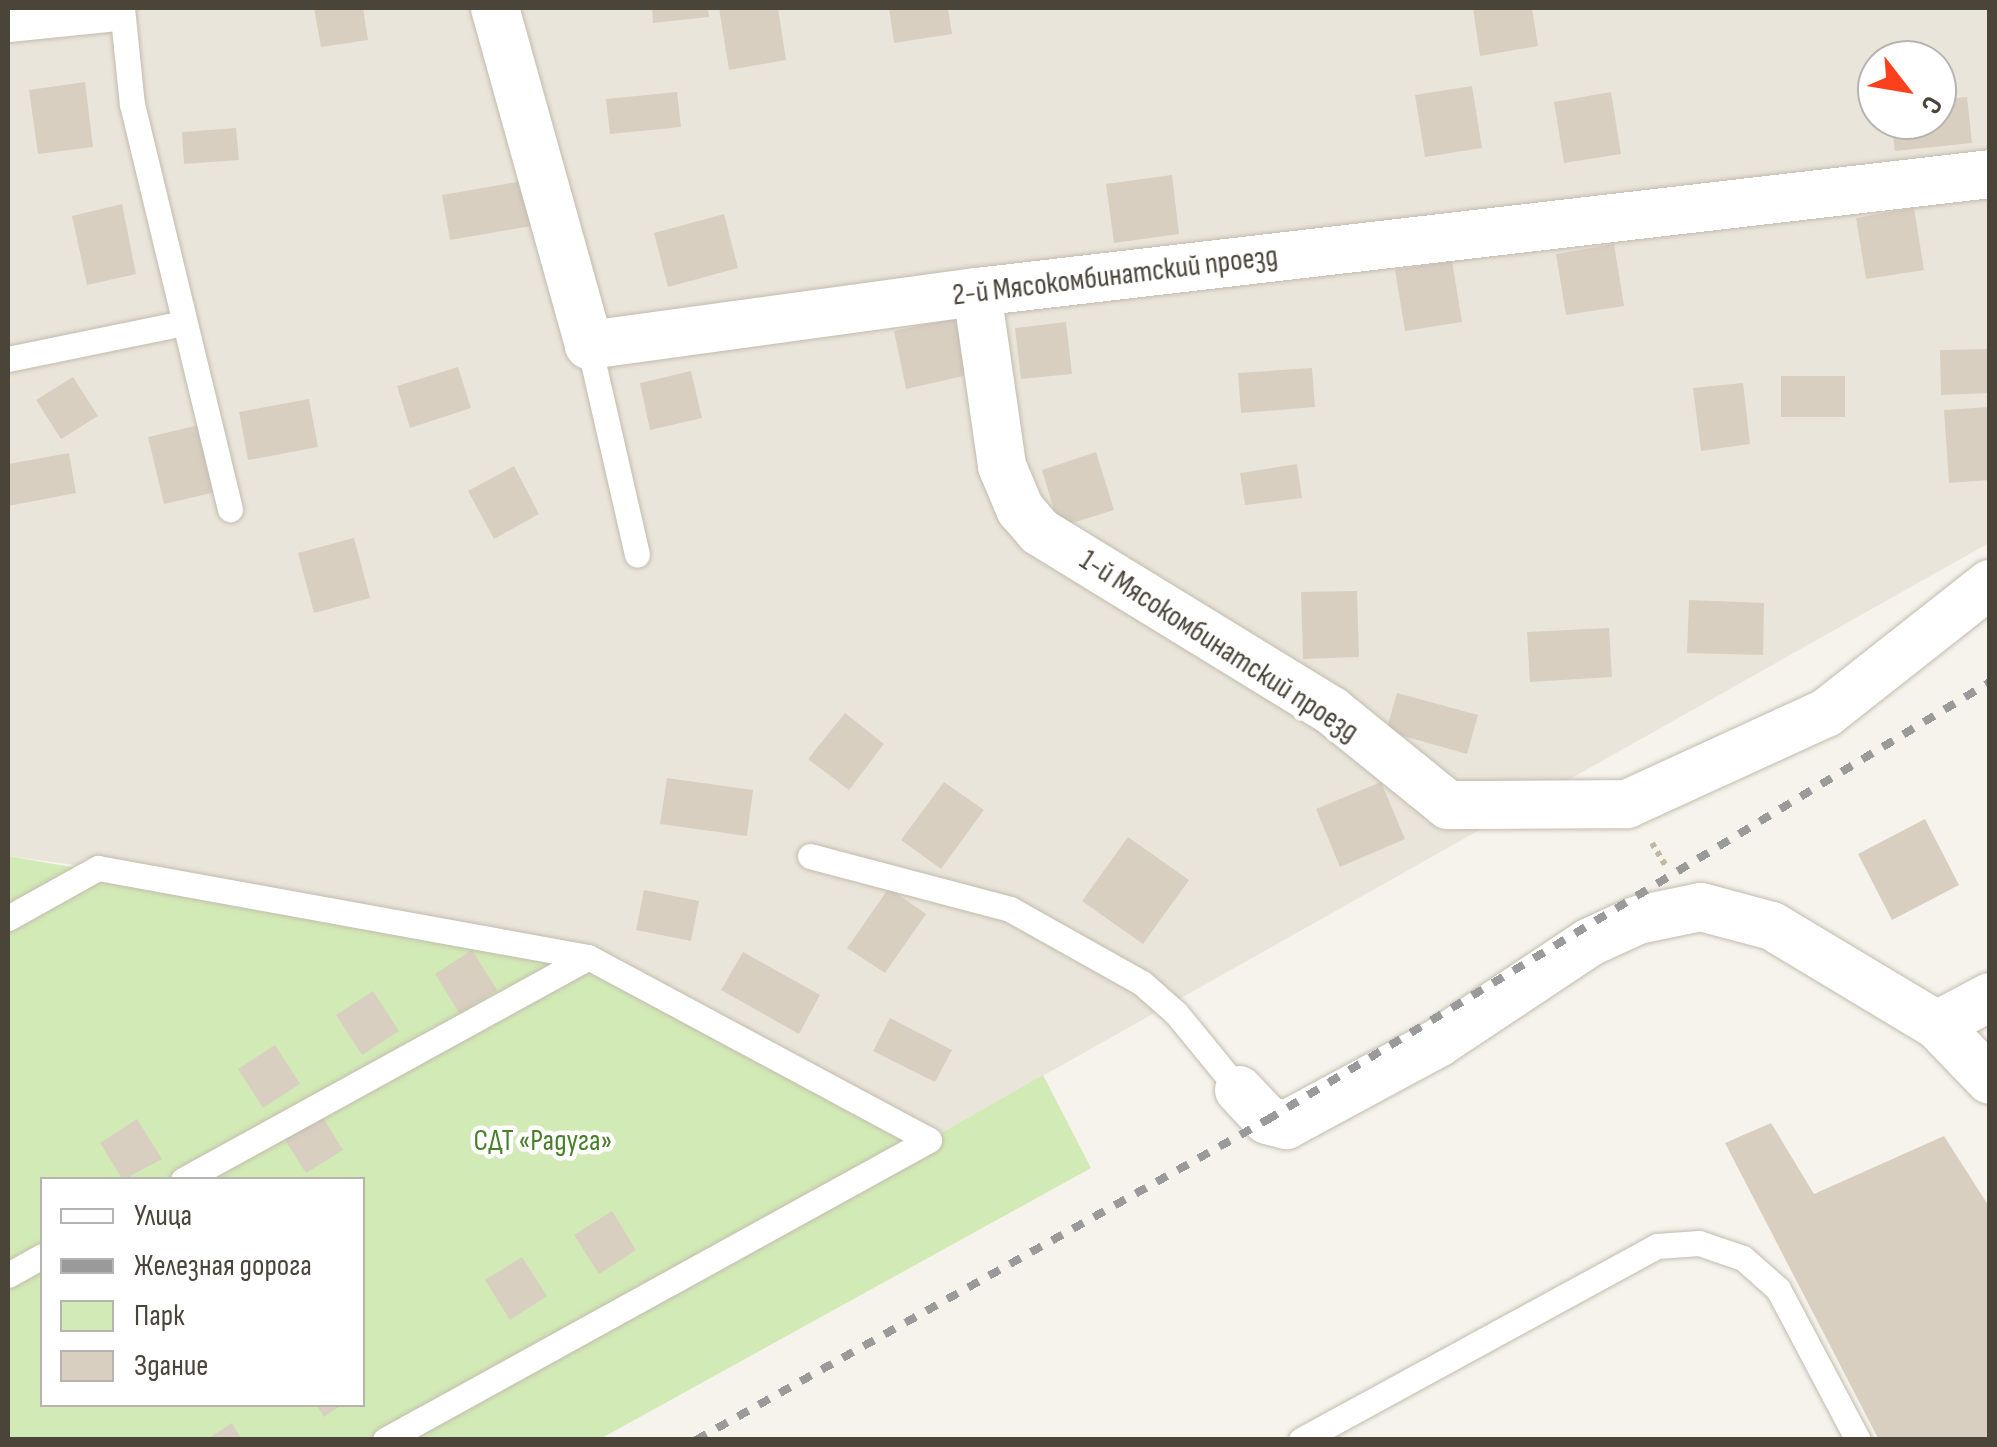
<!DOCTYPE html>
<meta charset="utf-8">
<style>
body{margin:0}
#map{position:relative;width:1997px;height:1447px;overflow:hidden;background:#f6f3ec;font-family:"Sofia Sans Condensed",sans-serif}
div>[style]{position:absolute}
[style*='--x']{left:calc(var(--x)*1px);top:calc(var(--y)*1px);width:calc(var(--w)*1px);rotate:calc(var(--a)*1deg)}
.residential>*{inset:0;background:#eae5da}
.green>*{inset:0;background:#d2eab5}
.building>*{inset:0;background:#d8cfc1}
.path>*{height:6px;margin-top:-3px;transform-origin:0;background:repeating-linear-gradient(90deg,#c4b79f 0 5px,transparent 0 10px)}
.roads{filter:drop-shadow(0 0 2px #c2bbae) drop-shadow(0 0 2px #c2bbae)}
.lane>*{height:25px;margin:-12.5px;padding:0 12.5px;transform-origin:12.5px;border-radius:12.5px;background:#fff}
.street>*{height:48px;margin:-24px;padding:0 24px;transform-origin:24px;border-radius:24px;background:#fff}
.rail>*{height:8px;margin-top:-4px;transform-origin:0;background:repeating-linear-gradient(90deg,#9a9a9a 0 12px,transparent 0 24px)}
span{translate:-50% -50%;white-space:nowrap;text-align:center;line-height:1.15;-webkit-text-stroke:9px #fff;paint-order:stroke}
.street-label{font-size:30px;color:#4b4439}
.park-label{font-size:30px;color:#4a7f2a}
.frame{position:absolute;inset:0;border:10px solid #4b4439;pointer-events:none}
.legend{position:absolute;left:40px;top:1177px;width:325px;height:230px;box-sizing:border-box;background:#fff;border:2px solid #b7b4b0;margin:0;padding:12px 18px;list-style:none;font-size:30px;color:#4b4439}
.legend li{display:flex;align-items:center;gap:20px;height:50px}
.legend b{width:50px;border:2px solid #b7b4b0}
.north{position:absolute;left:1857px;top:40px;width:100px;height:100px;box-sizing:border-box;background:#fff;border:2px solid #b7b4b0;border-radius:50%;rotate:121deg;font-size:28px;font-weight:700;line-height:40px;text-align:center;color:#4b4439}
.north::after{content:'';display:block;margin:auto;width:35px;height:45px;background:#fc3f1d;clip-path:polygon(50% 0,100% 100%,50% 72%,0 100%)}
</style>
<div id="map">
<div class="residential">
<div style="clip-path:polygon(evenodd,8px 8px,1989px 8px,1989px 543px,929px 1140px,98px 868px,8px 856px,8px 8px,1877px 60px,1937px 60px,1937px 120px,1877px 120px,1877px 60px)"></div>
</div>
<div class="green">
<div style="clip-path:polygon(evenodd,8px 856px,588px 957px,929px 1140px,1043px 1075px,1091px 1168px,600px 1439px,8px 1440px,8px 856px,42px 1180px,362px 1180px,362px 1404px,42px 1404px,42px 1180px)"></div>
</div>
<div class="building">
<div style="clip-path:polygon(314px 8px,363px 8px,368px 40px,321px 47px)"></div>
<div style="clip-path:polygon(652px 8px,708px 8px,709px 17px,653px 23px)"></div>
<div style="clip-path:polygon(719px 8px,778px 8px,786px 60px,729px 70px)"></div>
<div style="clip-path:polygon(889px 8px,948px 8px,952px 34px,894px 43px)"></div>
<div style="clip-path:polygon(1473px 8px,1532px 8px,1538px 46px,1480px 56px)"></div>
<div style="clip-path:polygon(85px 82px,93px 147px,38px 154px,29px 90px)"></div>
<div style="clip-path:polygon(1472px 86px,1482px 148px,1425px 157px,1415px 95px)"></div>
<div style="clip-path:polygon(677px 92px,681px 127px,610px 134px,606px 99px)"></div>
<div style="clip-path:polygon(1611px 92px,1621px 154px,1564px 163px,1554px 102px)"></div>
<div style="clip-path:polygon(1967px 97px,1972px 143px,1895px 151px,1891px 120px,1937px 120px,1937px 100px)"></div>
<div style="clip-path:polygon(236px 128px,239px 160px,184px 164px,182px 132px)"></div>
<div style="clip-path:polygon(1172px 175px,1179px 234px,1114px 243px,1106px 184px)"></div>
<div style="clip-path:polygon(529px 180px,537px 225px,450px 240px,442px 195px)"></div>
<div style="clip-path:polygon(122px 204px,136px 274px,87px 285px,72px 216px)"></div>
<div style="clip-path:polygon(1914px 208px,1924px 270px,1866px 279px,1856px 218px)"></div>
<div style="clip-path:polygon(724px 214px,738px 268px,668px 287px,654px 233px)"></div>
<div style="clip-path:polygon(1614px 244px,1624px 306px,1566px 315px,1556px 254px)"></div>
<div style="clip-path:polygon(1452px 261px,1462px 322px,1405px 331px,1395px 270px)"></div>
<div style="clip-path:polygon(956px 318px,968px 375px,906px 389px,894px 331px)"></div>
<div style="clip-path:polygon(1066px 322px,1072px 374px,1021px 379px,1015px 328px)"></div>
<div style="clip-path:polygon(1989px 349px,1990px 393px,1941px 395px,1940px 350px)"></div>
<div style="clip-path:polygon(458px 367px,471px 408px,410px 428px,397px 386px)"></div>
<div style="clip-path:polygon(1312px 368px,1315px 407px,1241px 413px,1238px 373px)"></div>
<div style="clip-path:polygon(691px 371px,702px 418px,650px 430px,640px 383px)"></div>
<div style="clip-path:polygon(1781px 376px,1845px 376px,1845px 417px,1781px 417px)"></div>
<div style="clip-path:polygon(73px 377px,98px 416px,61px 439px,36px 400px)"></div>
<div style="clip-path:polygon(1743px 383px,1750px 444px,1701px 451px,1693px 388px)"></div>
<div style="clip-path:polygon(309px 399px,318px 447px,248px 460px,239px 412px)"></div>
<div style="clip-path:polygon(1990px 407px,1990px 480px,1949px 483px,1944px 410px)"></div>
<div style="clip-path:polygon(204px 424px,220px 491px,164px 504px,148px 437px)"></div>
<div style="clip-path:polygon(1096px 452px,1114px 510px,1059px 527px,1042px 470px)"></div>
<div style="clip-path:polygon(69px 453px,76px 493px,8px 506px,8px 464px)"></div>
<div style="clip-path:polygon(1297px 464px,1302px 498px,1245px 505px,1240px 473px)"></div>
<div style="clip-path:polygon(514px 466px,539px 514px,494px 539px,468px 491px)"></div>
<div style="clip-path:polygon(354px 538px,370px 598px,314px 613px,298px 553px)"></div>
<div style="clip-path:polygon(1357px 591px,1359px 657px,1303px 659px,1301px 592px)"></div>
<div style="clip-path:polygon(1689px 600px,1764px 603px,1763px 655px,1687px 653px)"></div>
<div style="clip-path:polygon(1609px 628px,1612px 677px,1530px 682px,1527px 632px)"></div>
<div style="clip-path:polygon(1397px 693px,1478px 715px,1467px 754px,1386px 731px)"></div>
<div style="clip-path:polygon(845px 713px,884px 744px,849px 790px,808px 759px)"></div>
<div style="clip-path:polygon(667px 778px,753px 790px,747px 836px,660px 824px)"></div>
<div style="clip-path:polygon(944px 782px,984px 810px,941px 869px,901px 840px)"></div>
<div style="clip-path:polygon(1381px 782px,1405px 839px,1340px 867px,1316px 809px)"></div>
<div style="clip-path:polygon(1925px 819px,1959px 885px,1892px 920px,1858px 854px)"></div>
<div style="clip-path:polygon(1128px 837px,1189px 880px,1143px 944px,1082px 901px)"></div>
<div style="clip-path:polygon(889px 888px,926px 914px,885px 973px,847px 948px)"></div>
<div style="clip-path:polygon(644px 890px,699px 901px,691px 941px,636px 930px)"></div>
<div style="clip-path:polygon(472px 950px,497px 990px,460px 1014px,435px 974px)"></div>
<div style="clip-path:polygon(743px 952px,820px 995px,799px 1034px,721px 990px)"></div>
<div style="clip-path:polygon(373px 991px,399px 1031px,362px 1055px,336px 1015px)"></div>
<div style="clip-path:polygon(890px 1018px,952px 1050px,935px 1082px,873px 1051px)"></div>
<div style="clip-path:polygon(275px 1045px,300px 1084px,263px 1108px,238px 1069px)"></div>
<div style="clip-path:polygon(318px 1110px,343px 1150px,306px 1173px,281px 1134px)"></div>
<div style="clip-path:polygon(137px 1119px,162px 1159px,123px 1180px,100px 1143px)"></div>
<div style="clip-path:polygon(1771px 1123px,1814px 1194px,1944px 1136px,1990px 1208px,1990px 1440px,1879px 1440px,1725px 1143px)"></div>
<div style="clip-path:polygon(612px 1211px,636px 1250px,599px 1274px,574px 1235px)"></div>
<div style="clip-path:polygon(522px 1257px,547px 1296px,510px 1320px,485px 1280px)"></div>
<div style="clip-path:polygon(316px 1404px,343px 1404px,324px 1417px)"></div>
<div style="clip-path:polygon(232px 1423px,242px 1440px,206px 1440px)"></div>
</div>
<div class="path">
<div style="--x:1652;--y:843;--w:27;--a:59"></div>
</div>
<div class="roads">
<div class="lane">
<div style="--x:122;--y:8;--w:97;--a:84.1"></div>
<div style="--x:132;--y:104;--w:417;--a:76.4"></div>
<div style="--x:589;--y:345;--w:215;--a:77.1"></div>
<div style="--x:8;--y:359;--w:179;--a:-11.6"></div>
<div style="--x:810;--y:856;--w:207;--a:14.8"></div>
<div style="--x:1010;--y:909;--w:151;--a:29.3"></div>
<div style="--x:1142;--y:983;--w:45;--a:41.4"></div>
<div style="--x:1176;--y:1013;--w:99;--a:50.7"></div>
<div style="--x:8;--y:918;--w:103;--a:-29.1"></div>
<div style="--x:98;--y:868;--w:498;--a:10.3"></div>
<div style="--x:588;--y:957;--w:387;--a:28.2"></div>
<div style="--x:183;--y:1180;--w:462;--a:-28.8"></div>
<div style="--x:8;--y:1275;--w:39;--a:-29"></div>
<div style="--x:385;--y:1440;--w:621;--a:-28.88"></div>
<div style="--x:1301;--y:1440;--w:405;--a:-28.6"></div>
<div style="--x:1657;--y:1246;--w:42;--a:-4.1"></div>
<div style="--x:1699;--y:1243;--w:46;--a:18.8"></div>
<div style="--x:1743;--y:1258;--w:47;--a:41.5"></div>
<div style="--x:1778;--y:1289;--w:171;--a:62.1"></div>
</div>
<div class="street">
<div style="--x:495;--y:8;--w:350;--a:74.4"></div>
<div style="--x:589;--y:345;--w:392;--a:-7.8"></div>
<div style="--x:977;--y:292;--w:1020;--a:-6.64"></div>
<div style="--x:8;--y:18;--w:101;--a:-5.7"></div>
<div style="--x:977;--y:292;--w:176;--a:81.8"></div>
<div style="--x:1002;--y:466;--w:47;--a:67.3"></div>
<div style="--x:1020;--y:509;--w:30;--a:49"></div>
<div style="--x:1040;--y:532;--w:342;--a:31.5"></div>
<div style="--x:1332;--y:711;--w:149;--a:39"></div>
<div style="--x:1448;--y:805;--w:179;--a:-0.3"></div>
<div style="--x:1627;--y:804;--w:219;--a:-24.6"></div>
<div style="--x:1826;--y:713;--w:209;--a:-38.2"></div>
<div style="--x:1937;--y:1025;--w:60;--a:-27.8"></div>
<div style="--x:1239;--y:1090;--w:41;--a:47"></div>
<div style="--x:1267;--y:1120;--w:20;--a:15"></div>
<div style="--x:1286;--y:1125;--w:173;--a:-28.3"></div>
<div style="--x:1438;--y:1043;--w:182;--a:-33.6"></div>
<div style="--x:1590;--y:942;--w:53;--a:-24.6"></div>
<div style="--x:1638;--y:920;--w:64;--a:-11.7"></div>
<div style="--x:1701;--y:907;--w:73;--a:15"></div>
<div style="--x:1772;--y:926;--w:192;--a:31"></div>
<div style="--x:1937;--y:1025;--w:76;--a:46.1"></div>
</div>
</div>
<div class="rail">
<div style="--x:696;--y:1440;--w:655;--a:-29.27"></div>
<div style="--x:1267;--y:1120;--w:845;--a:-31.21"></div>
</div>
<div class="street-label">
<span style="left:1115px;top:276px;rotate:-7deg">2-й Мясокомбинатский проезд</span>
<span style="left:1219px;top:646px;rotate:33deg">1-й Мясокомбинатский проезд</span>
</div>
<div class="park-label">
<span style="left:543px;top:1141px">СДТ «Радуга»</span>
</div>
<div class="frame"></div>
<ul class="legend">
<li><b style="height:12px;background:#fff"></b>Улица</li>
<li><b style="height:12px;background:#9a9a9a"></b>Железная дорога</li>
<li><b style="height:28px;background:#d2eab5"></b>Парк</li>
<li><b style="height:28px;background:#d8cfc1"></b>Здание</li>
</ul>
<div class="north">С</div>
</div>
